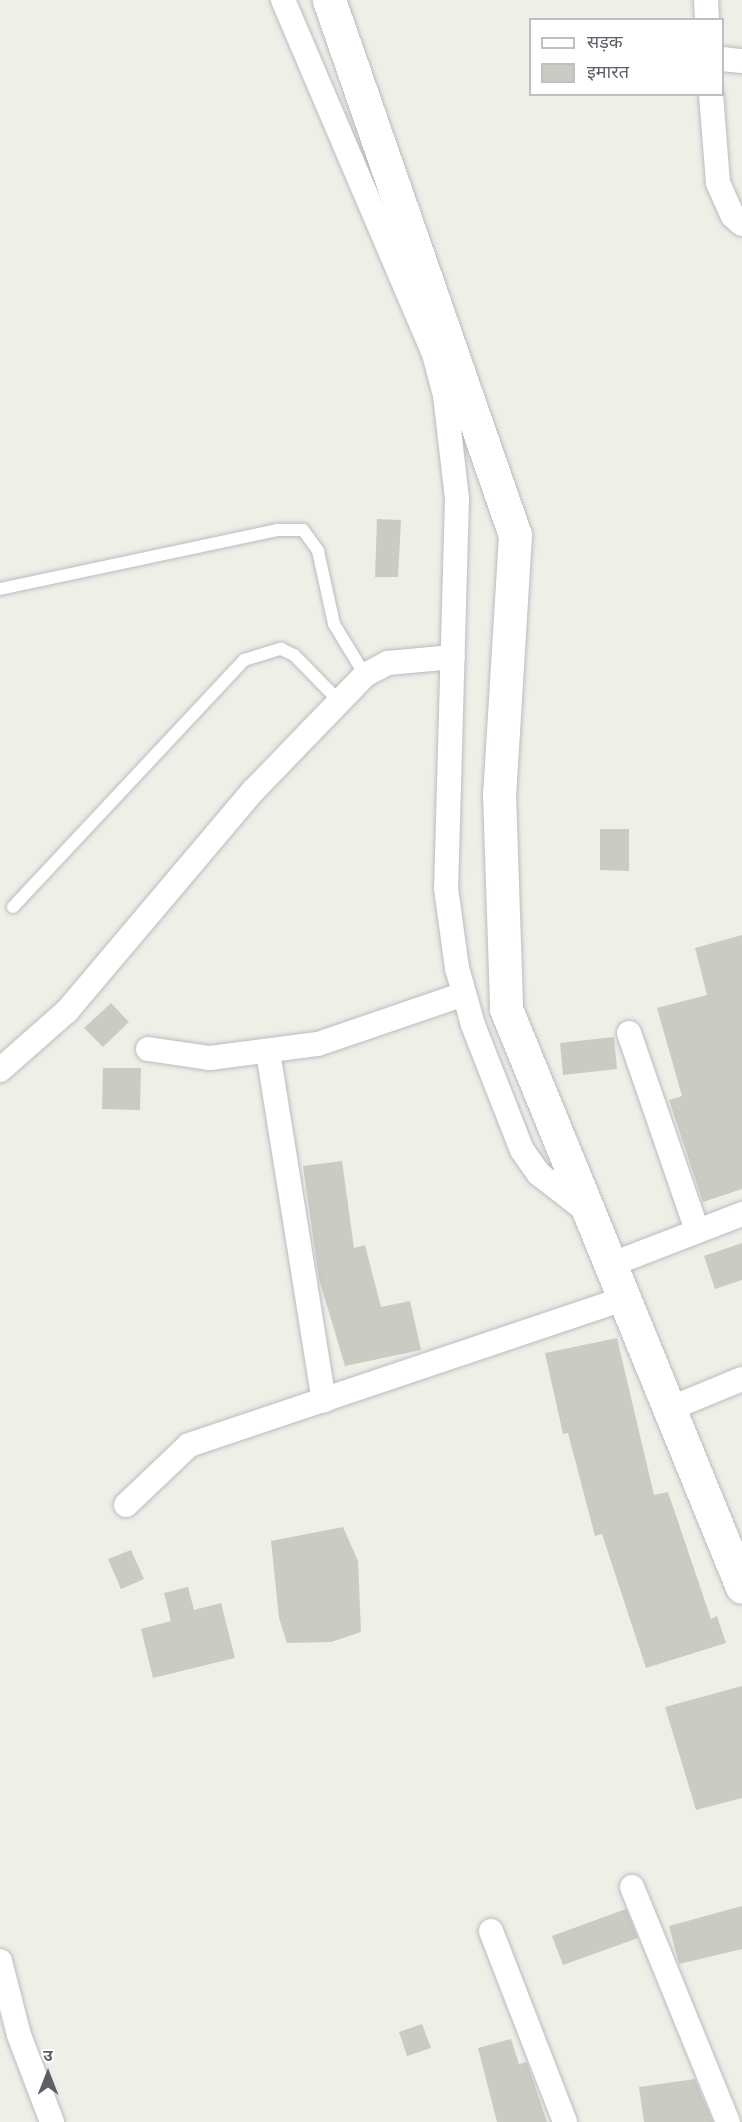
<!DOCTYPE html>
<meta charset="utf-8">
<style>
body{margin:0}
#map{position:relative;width:742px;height:2122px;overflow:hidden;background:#eef0e7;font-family:"Work Sans","Noto Sans Devanagari",sans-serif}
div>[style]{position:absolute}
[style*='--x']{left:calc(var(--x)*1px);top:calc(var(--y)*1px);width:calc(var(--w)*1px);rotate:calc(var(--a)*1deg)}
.building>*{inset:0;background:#cacbc3}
.roads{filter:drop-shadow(0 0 2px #bcbbc2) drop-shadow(0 0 2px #bcbbc2)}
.lane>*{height:12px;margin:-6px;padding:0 6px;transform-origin:6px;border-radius:6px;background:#fff}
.street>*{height:24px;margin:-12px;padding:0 12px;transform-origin:12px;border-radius:12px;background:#fff}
.secondary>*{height:33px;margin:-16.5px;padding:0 16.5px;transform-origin:16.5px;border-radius:16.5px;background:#fff}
span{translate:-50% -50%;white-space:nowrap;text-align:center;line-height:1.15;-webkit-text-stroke:6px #fff;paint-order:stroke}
.legend{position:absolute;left:529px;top:18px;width:195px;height:78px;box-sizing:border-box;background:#fff;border:2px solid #bfbfc2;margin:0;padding:8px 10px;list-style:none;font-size:18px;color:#5e5e67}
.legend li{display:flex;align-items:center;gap:12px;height:30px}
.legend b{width:30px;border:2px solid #bfbfc2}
.north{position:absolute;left:18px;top:2044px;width:60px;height:60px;-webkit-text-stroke:4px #fff;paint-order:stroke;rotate:0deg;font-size:16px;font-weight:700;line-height:24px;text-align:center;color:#5e5e67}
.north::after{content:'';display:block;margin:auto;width:21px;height:27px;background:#5e5e67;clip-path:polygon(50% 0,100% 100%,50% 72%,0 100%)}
</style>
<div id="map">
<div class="building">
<div style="clip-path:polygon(377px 519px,401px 520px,398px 577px,375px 577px)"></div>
<div style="clip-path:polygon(600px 829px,629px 829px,629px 871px,600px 870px)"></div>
<div style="clip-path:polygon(742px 935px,742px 1189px,703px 1202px,669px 1100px,682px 1096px,657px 1008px,707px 995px,695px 948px)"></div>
<div style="clip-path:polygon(111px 1003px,129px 1022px,103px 1047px,84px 1028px)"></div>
<div style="clip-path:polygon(614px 1037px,617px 1069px,563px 1075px,560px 1043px)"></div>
<div style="clip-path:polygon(103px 1068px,141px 1068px,140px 1110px,102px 1109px)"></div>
<div style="clip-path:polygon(342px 1161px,354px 1248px,365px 1245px,381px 1307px,410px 1301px,421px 1350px,345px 1366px,319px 1279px,303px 1166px)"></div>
<div style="clip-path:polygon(742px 1243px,742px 1280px,715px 1289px,704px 1256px)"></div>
<div style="clip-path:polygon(617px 1338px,654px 1495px,668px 1492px,711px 1619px,717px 1616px,726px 1643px,646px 1668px,602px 1534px,595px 1536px,568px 1433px,563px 1434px,545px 1353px)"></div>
<div style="clip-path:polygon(343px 1527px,358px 1561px,361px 1632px,331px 1642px,287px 1643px,279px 1618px,271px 1541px)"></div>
<div style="clip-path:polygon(131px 1550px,144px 1579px,121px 1589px,108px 1559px)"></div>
<div style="clip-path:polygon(188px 1587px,194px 1610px,221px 1603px,235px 1658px,153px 1678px,141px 1629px,171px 1621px,164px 1593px)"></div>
<div style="clip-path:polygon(742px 1686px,742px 1798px,696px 1810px,665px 1707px)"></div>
<div style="clip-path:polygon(742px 1906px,742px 1949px,679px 1964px,669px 1926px)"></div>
<div style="clip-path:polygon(626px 1909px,638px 1938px,563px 1965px,552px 1936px)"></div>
<div style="clip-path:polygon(422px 2024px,431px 2048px,407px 2056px,399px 2032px)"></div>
<div style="clip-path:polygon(511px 2039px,519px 2064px,527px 2062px,547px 2122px,497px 2122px,478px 2048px)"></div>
<div style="clip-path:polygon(695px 2079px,713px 2122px,644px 2122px,639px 2087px)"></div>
</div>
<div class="roads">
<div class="lane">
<div style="--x:0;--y:589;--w:283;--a:-12"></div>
<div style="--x:277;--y:530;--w:26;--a:0"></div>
<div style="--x:303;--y:530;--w:26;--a:54"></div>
<div style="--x:318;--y:551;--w:75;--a:77.6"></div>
<div style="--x:334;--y:624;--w:60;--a:58.7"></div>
<div style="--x:13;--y:907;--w:338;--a:-46.9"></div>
<div style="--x:244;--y:660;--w:39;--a:-17"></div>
<div style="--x:281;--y:649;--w:14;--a:25"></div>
<div style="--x:294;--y:655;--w:63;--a:45.6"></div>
</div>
<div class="street">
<div style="--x:283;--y:0;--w:385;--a:66.9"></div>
<div style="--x:434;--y:354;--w:42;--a:75"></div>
<div style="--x:445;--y:395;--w:104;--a:83.4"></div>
<div style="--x:457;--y:498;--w:390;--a:91.6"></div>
<div style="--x:446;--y:888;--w:81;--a:82.2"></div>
<div style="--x:457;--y:968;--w:59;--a:74.3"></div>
<div style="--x:473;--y:1025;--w:134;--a:68.6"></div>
<div style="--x:522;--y:1150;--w:29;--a:55"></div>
<div style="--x:539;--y:1174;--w:62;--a:37.8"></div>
<div style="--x:706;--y:0;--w:20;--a:87"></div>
<div style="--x:722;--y:59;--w:20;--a:6"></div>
<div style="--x:711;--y:94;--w:89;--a:85.5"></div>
<div style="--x:718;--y:183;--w:36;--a:66"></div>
<div style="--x:733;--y:216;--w:12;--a:42"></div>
<div style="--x:629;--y:1033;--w:208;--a:71"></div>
<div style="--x:148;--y:1049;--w:63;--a:8.3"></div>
<div style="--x:210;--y:1058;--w:109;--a:-7.4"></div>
<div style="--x:318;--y:1044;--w:154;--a:-18.9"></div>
<div style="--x:268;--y:1052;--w:353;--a:80.9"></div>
<div style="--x:0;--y:1070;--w:89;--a:-41.4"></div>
<div style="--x:67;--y:1011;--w:289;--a:-49.8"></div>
<div style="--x:254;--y:790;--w:160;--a:-46"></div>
<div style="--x:365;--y:675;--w:26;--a:-28"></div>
<div style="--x:388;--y:663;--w:65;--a:-5.3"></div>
<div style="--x:610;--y:1265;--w:142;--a:-21.1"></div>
<div style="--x:669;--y:1409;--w:79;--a:-22.3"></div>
<div style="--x:126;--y:1505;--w:87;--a:-43.6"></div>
<div style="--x:189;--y:1445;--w:459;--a:-18.6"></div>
<div style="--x:632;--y:1887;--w:254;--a:67.8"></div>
<div style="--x:491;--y:1931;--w:205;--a:68.8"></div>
<div style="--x:0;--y:1961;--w:76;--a:75.6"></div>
<div style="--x:19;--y:2035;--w:93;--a:69.2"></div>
</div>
<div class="secondary">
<div style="--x:329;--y:0;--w:566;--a:70.83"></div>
<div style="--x:515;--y:535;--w:258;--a:93.5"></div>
<div style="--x:499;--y:793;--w:216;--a:88.1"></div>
<div style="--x:506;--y:1009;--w:624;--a:67.79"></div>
</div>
</div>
<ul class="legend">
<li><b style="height:8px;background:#fff"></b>सड़क</li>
<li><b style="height:16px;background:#cacbc3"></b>इमारत</li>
</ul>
<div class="north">उ</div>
</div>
